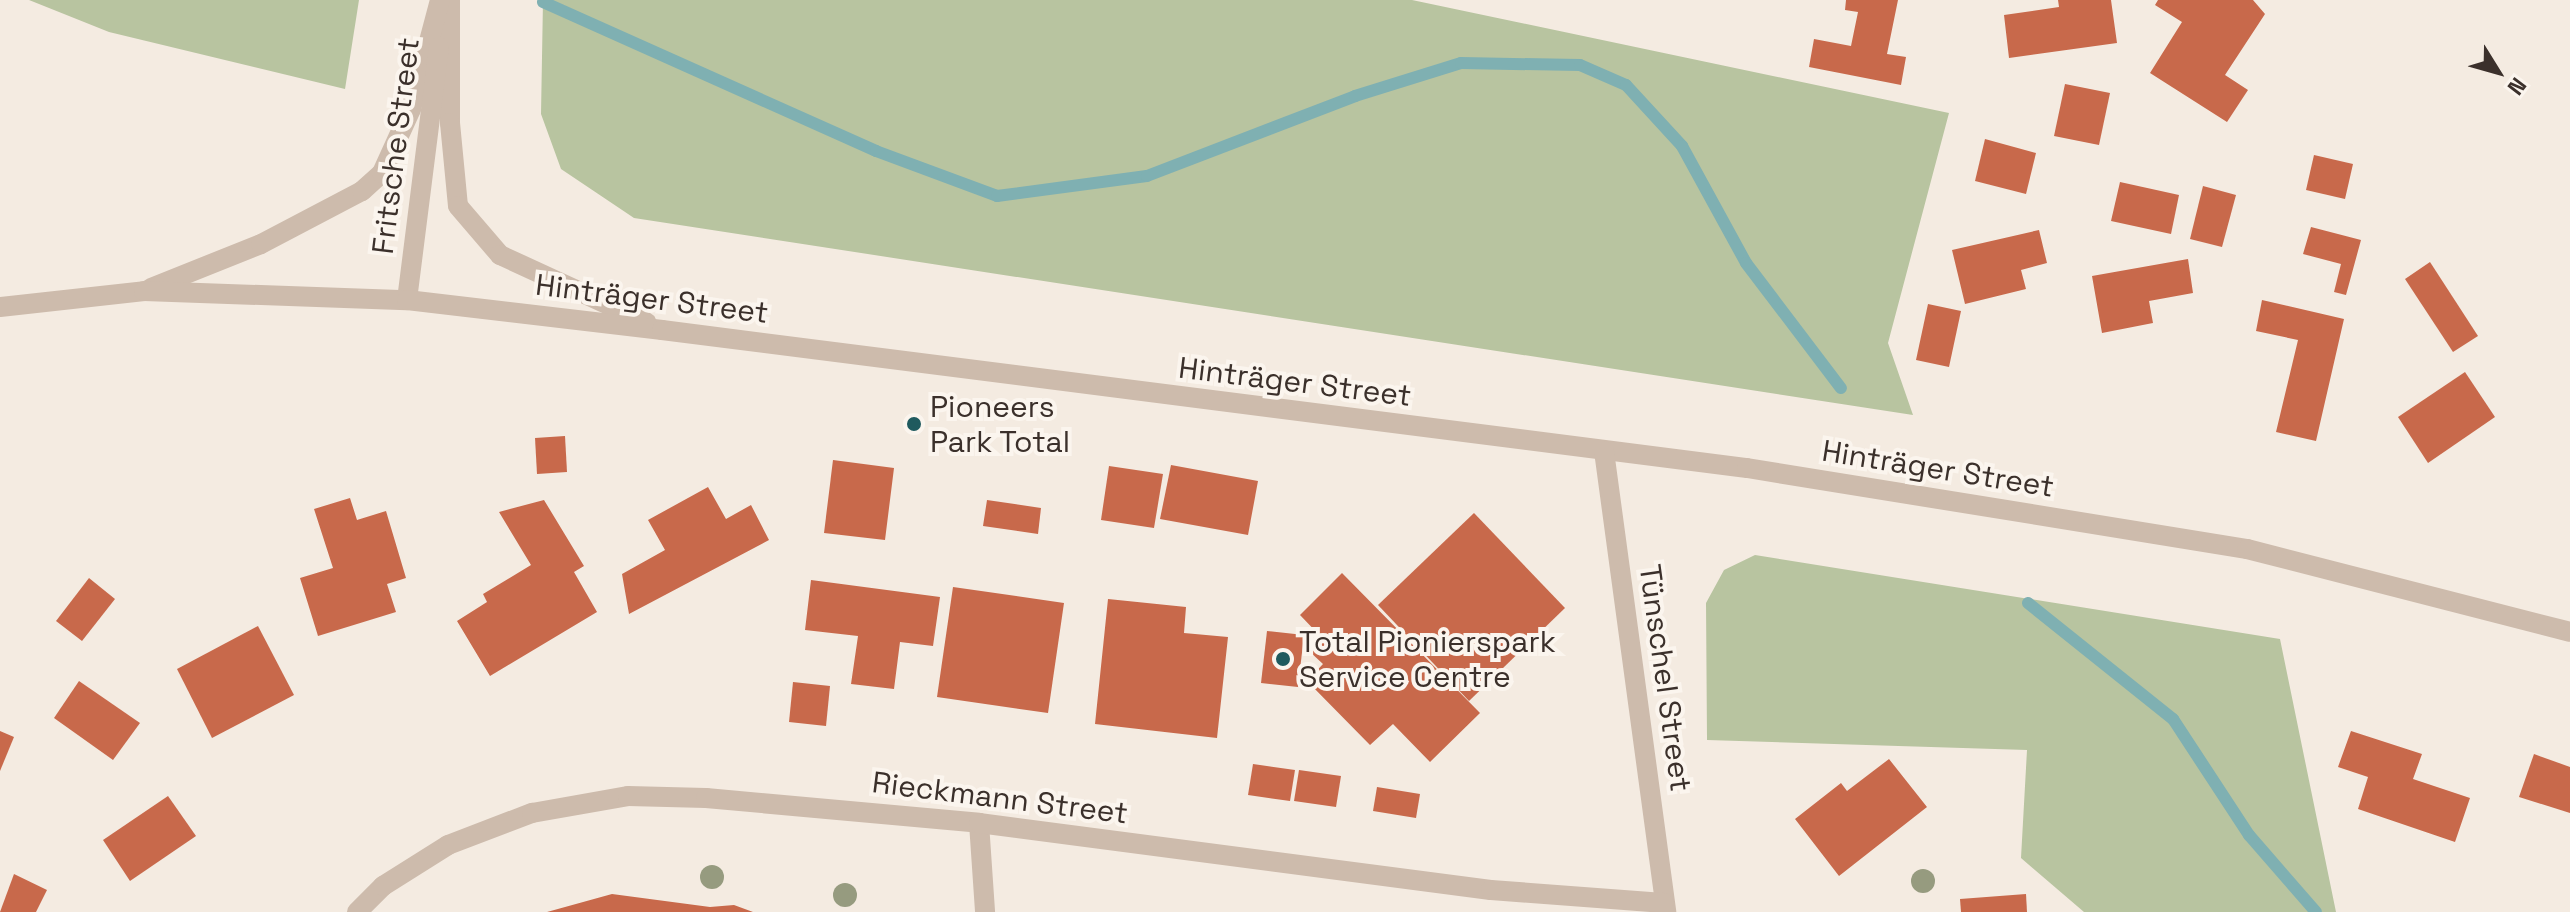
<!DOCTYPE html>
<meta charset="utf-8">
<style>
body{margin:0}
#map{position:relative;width:2570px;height:912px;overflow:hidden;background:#f4ebe1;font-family:"Space Grotesk",sans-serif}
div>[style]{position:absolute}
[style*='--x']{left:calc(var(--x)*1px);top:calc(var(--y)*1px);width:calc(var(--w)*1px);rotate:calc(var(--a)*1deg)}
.green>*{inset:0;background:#b8c4a0}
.stream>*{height:12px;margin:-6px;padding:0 6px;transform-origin:6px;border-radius:6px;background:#7fb0b2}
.building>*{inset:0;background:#c8694b}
.minor>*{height:20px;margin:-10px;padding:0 10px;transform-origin:10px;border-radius:10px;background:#cdbbac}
.trees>*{width:24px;height:24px;margin:-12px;border-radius:50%;background:#969b7f}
.dots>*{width:22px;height:22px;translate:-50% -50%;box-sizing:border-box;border:4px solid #fbf5ee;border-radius:50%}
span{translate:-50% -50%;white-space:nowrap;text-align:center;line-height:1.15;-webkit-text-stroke:8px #fbf5ee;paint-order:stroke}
.street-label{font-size:30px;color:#3b302b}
.poi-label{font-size:30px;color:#3b302b}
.left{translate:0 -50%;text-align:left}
.north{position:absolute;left:2458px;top:32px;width:80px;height:80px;-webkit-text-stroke:6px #fbf5ee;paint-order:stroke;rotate:127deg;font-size:22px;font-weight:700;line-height:32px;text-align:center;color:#3b302b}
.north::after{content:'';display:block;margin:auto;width:28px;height:36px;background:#3b302b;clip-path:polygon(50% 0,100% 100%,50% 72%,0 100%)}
</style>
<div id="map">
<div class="green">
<div style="clip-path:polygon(29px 0,359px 0,345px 89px,109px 32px)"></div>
<div style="clip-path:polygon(543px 0,1412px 0,1949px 113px,1888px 343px,1913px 415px,634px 218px,561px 169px,541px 114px)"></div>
<div style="clip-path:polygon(1755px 555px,2280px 639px,2336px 912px,2084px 912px,2021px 858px,2027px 750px,1707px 740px,1706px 603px,1724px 570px)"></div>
</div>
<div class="stream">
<div style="--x:543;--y:2;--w:365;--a:24.1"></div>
<div style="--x:876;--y:151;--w:129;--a:20.4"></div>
<div style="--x:997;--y:196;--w:151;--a:-7.6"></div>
<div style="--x:1147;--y:176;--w:223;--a:-21"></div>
<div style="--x:1355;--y:96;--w:111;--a:-17.3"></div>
<div style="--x:1461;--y:63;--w:119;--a:1"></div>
<div style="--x:1580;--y:65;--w:50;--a:23.5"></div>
<div style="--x:1626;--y:85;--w:83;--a:47.4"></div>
<div style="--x:1682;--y:146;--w:133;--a:61.3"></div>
<div style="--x:1746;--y:263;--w:157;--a:52.8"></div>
<div style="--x:2028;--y:603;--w:186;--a:38.7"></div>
<div style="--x:2173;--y:719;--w:139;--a:56.8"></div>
<div style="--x:2249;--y:835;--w:102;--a:49"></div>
</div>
<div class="building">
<div style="clip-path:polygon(1846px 0,1898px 0,1887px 54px,1906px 57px,1901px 85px,1809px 67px,1814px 39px,1851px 46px,1858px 12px,1845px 10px)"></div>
<div style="clip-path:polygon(2058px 0,2111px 0,2117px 43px,2009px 58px,2004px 15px,2059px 7px)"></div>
<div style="clip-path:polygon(2158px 0,2253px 0,2265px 14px,2225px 75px,2248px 90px,2227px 122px,2150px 73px,2182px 22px,2155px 5px)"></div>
<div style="clip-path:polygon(2065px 84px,2110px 93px,2099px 145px,2054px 136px)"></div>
<div style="clip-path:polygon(1985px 139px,2036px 153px,2026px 194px,1975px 181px)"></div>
<div style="clip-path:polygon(2314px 155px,2353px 164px,2345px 199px,2306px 190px)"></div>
<div style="clip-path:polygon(2120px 182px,2179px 195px,2171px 234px,2111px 221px)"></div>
<div style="clip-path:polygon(2203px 186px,2236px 195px,2222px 247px,2190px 239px)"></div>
<div style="clip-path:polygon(2311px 227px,2361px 240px,2346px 295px,2334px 292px,2341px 264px,2303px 254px)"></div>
<div style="clip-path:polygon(2039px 230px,2047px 263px,2021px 270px,2026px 289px,1965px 304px,1952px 250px)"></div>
<div style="clip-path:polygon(2188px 259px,2193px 293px,2149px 301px,2153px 323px,2102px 333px,2092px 276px)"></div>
<div style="clip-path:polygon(2430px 262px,2478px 336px,2453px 352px,2405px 279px)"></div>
<div style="clip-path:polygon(2262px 300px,2344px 319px,2316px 441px,2276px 432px,2298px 340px,2256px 331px)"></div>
<div style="clip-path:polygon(1928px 304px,1961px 311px,1949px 367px,1916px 360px)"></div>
<div style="clip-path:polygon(2465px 372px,2495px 417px,2428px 463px,2398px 417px)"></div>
<div style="clip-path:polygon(565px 436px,567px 472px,537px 474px,535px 438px)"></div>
<div style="clip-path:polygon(833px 460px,894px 468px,885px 540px,824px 533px)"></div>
<div style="clip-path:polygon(1171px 465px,1258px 481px,1248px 535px,1160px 519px)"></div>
<div style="clip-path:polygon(1109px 466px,1163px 474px,1154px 528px,1101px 520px)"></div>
<div style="clip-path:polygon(708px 487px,726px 519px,751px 505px,769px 540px,629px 614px,622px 574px,665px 550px,648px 520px)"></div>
<div style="clip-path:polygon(350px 498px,357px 520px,386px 511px,406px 578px,387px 584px,396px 612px,318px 636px,300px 578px,333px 568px,314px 509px)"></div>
<div style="clip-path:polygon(544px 500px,584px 566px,574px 572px,597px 612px,490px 676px,457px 621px,487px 602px,483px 594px,531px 565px,499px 512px)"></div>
<div style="clip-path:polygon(987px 500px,1041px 508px,1038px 534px,983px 526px)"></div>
<div style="clip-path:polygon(1474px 513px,1565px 608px,1469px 701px,1378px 605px)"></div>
<div style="clip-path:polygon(1342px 573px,1480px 713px,1430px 762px,1393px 724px,1370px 745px,1307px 681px,1323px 664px,1309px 651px,1322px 638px,1300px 615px)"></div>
<div style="clip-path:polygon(89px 578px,115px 599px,82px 641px,56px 621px)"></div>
<div style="clip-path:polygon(811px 580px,940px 597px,933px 646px,900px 642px,894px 689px,851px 684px,858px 636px,805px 630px)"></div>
<div style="clip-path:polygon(953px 587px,1064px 603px,1048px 713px,937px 697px)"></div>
<div style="clip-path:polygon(1108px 599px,1186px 607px,1184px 633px,1228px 637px,1217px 738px,1095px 724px)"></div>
<div style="clip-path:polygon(258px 626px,294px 695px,212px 738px,177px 669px)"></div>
<div style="clip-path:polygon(1267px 631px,1304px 635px,1298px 687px,1261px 683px)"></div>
<div style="clip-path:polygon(79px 681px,140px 723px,113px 760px,54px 718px)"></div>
<div style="clip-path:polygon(793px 682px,830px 686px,826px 726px,789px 722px)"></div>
<div style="clip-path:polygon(0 731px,14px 737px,0 771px)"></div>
<div style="clip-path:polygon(2351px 731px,2422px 754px,2413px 779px,2470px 798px,2455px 842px,2358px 809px,2368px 777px,2338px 767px)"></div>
<div style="clip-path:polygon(2534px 754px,2570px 767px,2570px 813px,2519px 797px)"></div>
<div style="clip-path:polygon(1889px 759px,1927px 807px,1839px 876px,1795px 819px,1841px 783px,1847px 791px)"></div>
<div style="clip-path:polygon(1253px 764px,1295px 770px,1290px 801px,1248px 795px)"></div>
<div style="clip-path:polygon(1299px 770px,1341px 776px,1336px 807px,1294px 801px)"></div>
<div style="clip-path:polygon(1377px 787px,1420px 794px,1416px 818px,1373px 811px)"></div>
<div style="clip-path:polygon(168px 796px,196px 836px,130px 881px,103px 840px)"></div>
<div style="clip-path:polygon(14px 874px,47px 890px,36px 912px,0 912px)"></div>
<div style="clip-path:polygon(612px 894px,710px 907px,734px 905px,753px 912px,547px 912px)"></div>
<div style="clip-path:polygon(2026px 894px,2027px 912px,1961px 912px,1960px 899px)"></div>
</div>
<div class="minor">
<div style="--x:450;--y:0;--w:123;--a:90"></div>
<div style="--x:450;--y:123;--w:83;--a:84.5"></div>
<div style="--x:458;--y:206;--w:65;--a:49.4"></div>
<div style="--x:500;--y:255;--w:161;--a:24.7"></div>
<div style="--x:151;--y:288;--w:118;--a:-21.8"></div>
<div style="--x:261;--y:244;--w:114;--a:-27.7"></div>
<div style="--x:362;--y:191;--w:27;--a:-42"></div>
<div style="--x:382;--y:173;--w:70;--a:-65.6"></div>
<div style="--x:411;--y:109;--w:113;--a:-75.1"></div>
<div style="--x:407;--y:300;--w:255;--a:-82.8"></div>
<div style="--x:0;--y:307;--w:145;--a:-6.3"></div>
<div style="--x:144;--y:291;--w:263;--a:2"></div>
<div style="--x:407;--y:300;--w:257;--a:6.7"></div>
<div style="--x:662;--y:330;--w:1094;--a:7.25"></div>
<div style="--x:1747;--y:468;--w:507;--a:9.2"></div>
<div style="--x:2247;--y:549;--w:333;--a:14.4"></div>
<div style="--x:1604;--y:451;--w:465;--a:82.3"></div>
<div style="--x:979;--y:823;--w:89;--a:86.1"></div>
<div style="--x:357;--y:912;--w:37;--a:-45"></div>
<div style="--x:383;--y:886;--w:77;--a:-32.2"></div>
<div style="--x:448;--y:845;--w:90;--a:-20.9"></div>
<div style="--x:532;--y:813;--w:97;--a:-10"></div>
<div style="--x:628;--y:796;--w:78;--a:1.5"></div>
<div style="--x:706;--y:798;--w:274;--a:5.2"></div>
<div style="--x:979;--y:823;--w:516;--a:7.46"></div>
<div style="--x:1491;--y:890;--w:173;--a:4.3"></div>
</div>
<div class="trees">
<div style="left:712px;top:877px"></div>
<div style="left:1923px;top:881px"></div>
<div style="left:845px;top:895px"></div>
</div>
<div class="dots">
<div style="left:914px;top:424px;background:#1f5a5e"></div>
<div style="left:1283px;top:659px;background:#1f5a5e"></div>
</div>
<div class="street-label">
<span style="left:396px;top:146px;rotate:-83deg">Fritsche Street</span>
<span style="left:652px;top:299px;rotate:7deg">Hinträger Street</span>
<span style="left:1295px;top:382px;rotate:7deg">Hinträger Street</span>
<span style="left:1938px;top:469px;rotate:9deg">Hinträger Street</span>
<span style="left:1665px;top:678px;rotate:82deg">Tünschel Street</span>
<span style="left:1000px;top:798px;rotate:7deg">Rieckmann Street</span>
</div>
<div class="poi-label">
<span class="left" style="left:930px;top:424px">Pioneers<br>Park Total</span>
<span class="left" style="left:1299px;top:659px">Total Pionierspark<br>Service Centre</span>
</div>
<div class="north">N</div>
</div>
